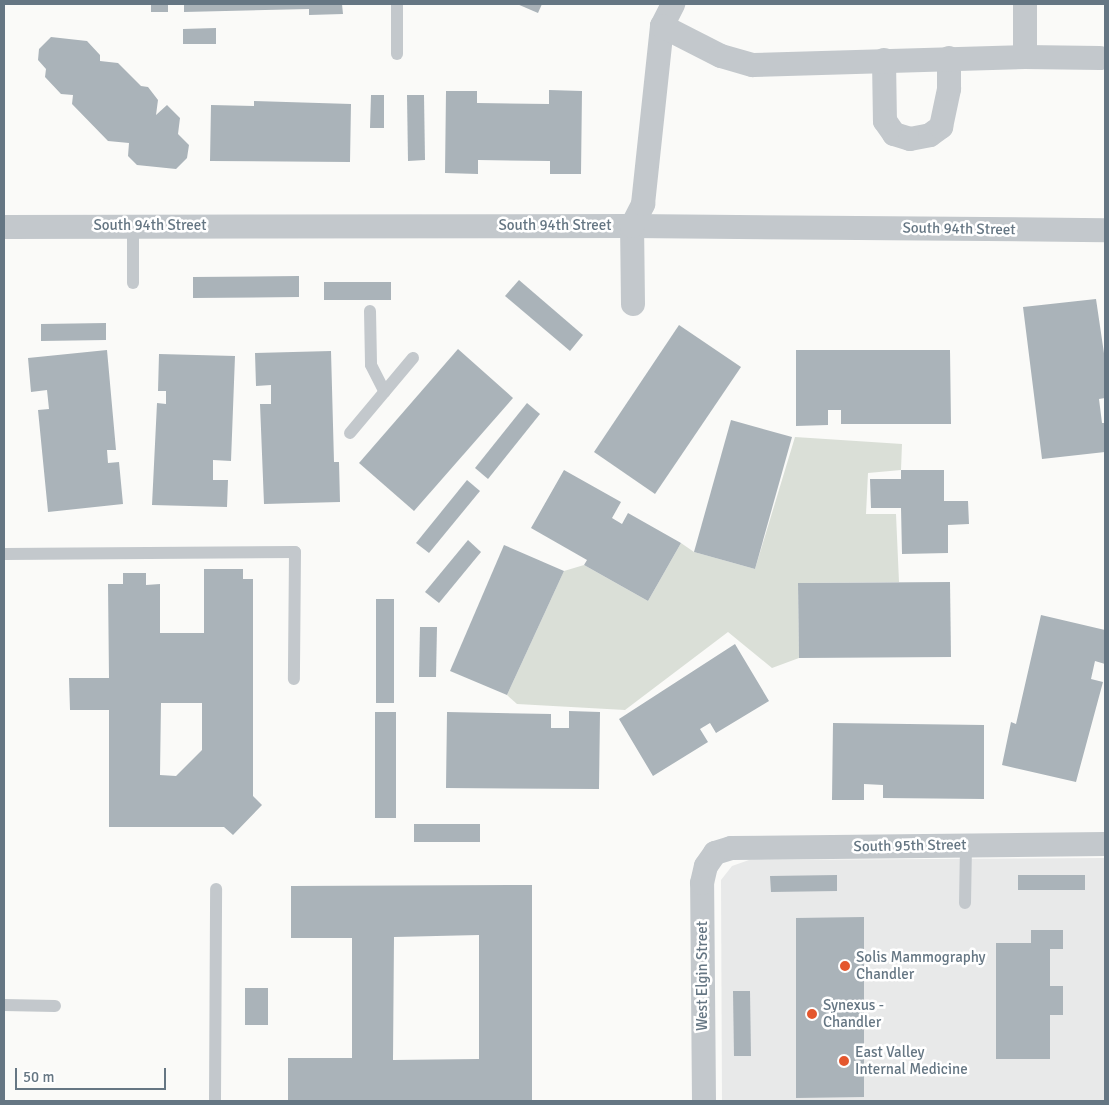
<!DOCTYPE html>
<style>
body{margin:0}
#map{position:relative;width:1109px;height:1105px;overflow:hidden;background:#fafaf8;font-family:Signika,sans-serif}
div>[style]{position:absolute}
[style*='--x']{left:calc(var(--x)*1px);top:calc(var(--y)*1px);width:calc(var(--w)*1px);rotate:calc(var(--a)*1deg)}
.built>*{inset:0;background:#e8e9e9}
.green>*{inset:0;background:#dadfd7}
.building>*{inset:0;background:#aab3b9}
.lane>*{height:12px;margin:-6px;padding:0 6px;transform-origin:6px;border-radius:6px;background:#c3c8cc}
.street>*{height:24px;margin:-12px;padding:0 12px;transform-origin:12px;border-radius:12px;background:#c3c8cc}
.dots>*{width:14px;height:14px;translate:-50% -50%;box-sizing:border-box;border:2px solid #fff;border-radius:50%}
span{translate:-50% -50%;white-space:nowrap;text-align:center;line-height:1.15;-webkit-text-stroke:5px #fff;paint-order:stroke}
.street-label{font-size:15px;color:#657683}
.poi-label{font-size:15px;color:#657683}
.left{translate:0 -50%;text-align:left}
.frame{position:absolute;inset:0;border:5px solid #657683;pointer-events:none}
.scale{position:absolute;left:15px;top:1068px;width:151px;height:22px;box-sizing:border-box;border:2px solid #657683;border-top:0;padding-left:6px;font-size:15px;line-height:18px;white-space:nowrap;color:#657683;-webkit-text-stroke:4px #fff;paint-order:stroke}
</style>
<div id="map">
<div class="built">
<div style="clip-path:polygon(1105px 858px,1105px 1101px,722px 1101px,721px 880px,732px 866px,749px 860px)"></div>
</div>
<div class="green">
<div style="clip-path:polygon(795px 437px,902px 444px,901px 470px,868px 473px,866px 514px,896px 514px,899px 582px,798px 583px,799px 658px,772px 668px,728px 632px,625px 710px,517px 704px,507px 695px,564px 571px,584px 565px,648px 601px,681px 543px,694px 552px,755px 569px)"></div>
</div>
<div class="building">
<div style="clip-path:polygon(151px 4px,168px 4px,168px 12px,151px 12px)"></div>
<div style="clip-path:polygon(184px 4px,342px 4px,343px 14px,309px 15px,309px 9px,184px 12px)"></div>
<div style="clip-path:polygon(517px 4px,542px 4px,538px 13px)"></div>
<div style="clip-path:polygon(216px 28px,216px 44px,183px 44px,183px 29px)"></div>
<div style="clip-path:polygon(51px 37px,87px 41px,100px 55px,100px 61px,118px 63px,141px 86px,148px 87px,158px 100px,156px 115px,167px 105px,180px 118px,178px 134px,189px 145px,187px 158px,176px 169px,137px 165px,128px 156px,129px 143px,108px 141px,72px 104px,73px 95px,61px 94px,45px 77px,46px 69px,38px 60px,39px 49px)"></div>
<div style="clip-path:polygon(549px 90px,582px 91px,581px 174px,550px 174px,550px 161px,478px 160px,478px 174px,445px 173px,446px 91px,477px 91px,477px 103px,549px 104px)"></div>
<div style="clip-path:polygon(371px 95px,384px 95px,384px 128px,370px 128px)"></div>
<div style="clip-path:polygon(407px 95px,424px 95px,425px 160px,408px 161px)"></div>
<div style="clip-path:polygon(254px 101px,351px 104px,350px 162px,210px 161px,211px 105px,254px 106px)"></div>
<div style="clip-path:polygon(299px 276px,299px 297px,193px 298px,193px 277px)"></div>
<div style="clip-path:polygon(519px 280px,583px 335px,570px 351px,505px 296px)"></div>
<div style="clip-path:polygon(324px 282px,391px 282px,391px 300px,324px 300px)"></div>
<div style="clip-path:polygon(1096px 299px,1105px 360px,1105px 398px,1099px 399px,1102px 423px,1105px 423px,1105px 452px,1042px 459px,1023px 307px)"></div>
<div style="clip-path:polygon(106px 323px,106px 340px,41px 341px,41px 324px)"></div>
<div style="clip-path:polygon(679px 325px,741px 367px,655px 494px,594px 452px)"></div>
<div style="clip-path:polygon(458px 349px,513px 398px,414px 511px,359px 463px)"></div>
<div style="clip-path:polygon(107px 350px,116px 450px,107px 450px,108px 463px,119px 462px,123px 504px,48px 512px,38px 410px,49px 409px,47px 390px,31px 392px,28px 358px)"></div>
<div style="clip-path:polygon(796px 350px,950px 350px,951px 424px,841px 424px,841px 410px,828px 410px,828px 425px,796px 426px)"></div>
<div style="clip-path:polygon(331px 351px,334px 462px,339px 462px,340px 502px,264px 504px,260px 404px,271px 404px,271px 385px,256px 386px,255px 353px)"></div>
<div style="clip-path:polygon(159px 354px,235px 356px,231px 461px,213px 460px,213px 480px,228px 480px,227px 507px,152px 505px,157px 403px,166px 404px,166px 391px,158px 391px)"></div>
<div style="clip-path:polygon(527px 403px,540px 414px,488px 479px,475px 468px)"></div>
<div style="clip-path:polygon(731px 420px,792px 437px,755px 569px,694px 552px)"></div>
<div style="clip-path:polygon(564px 470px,621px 502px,612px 518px,622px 524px,628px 513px,681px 543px,648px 601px,584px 565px,587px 560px,531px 528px)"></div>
<div style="clip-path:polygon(901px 470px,944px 470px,944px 501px,968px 501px,969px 524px,948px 525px,948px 553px,902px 554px,901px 508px,871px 508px,870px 479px,901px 479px)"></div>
<div style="clip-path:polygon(467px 480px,480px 491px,429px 553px,416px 543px)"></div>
<div style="clip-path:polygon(468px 540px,481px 552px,439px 603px,425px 592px)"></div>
<div style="clip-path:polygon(504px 545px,564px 571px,507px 695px,450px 671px)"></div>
<div style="clip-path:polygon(evenodd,204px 569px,243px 569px,243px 579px,253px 579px,253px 796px,262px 805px,233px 835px,224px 827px,109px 827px,109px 710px,70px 710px,69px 678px,109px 678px,108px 584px,123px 584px,123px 573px,146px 573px,146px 585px,160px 584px,160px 633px,204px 633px,204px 569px,161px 703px,202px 703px,202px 750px,176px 776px,160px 775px,161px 703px)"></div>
<div style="clip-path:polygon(950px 582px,951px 657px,799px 658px,798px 583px)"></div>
<div style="clip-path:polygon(376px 599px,394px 599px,394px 703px,376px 703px)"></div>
<div style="clip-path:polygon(1041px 615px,1105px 630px,1105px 664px,1095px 661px,1091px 679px,1103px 682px,1076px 782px,1002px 765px,1011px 722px,1016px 724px)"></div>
<div style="clip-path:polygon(420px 627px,437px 627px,436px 677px,419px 677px)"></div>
<div style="clip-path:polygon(735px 644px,769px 701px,716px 733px,710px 723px,700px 729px,708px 742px,653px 776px,619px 719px)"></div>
<div style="clip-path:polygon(569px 711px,600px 712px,599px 789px,446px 788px,447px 712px,551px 714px,551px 728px,569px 728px)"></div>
<div style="clip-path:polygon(375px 712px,396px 712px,396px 818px,375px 818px)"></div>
<div style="clip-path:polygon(833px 723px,984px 725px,984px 799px,883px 798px,883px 785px,864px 784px,864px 800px,832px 800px)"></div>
<div style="clip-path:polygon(414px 824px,480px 824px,480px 842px,414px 842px)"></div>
<div style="clip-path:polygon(837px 875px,837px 891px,771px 892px,770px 876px)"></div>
<div style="clip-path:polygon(1018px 875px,1085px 875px,1085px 890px,1018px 890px)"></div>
<div style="clip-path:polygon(evenodd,532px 885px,532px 1101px,288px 1101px,288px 1058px,352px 1058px,352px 938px,291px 938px,291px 886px,532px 885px,479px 935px,479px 1059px,393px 1060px,394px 937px,479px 935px)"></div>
<div style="clip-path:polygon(864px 917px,864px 1097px,796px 1098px,796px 918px)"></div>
<div style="clip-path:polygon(1031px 930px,1063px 930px,1063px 949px,1050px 949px,1050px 986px,1063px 986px,1063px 1015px,1050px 1015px,1050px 1059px,996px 1059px,996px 943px,1031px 943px)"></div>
<div style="clip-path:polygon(245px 988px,268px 988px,268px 1025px,245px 1025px)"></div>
<div style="clip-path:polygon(733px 991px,750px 991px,751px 1056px,734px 1056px)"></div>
</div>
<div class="lane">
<div style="--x:397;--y:4;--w:50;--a:90"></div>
<div style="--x:133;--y:226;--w:57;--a:90"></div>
<div style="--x:370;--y:311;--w:54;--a:88.9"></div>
<div style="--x:371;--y:365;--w:30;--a:63"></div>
<div style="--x:350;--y:433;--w:98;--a:-50"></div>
<div style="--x:4;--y:554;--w:291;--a:-0.4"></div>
<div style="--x:295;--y:552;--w:127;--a:90.5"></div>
<div style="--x:965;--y:903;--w:58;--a:-89"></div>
<div style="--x:4;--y:1005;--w:51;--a:1.1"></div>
<div style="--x:215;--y:1101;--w:212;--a:-89.7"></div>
</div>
<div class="street">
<div style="--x:662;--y:26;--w:25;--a:-63"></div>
<div style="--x:1025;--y:57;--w:75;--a:0.8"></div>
<div style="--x:884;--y:60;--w:61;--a:89.1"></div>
<div style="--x:885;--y:121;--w:16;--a:55"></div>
<div style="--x:894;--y:134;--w:17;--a:17"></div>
<div style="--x:910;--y:139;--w:20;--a:-11"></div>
<div style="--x:930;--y:135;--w:14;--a:-36"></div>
<div style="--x:941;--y:127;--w:39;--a:-78"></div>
<div style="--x:949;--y:89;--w:31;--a:-90"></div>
<div style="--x:4;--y:227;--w:628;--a:-0.09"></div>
<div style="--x:632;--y:226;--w:473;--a:0.5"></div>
<div style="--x:633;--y:304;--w:78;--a:-90.7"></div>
<div style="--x:632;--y:226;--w:25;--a:-63"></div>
<div style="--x:643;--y:204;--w:179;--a:-83.9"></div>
<div style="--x:662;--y:26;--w:66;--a:27"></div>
<div style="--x:721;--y:56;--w:33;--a:16"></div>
<div style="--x:753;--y:65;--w:272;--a:-1.7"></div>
<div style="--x:1025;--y:57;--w:53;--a:-90"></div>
<div style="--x:704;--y:1101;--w:218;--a:-90.5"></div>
<div style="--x:702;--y:883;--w:17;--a:-77"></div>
<div style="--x:706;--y:866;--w:16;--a:-55"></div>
<div style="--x:715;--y:853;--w:17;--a:-17"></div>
<div style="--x:731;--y:848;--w:374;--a:-0.6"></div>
</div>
<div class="dots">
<div style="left:845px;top:966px;background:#e4572e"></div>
<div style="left:812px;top:1014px;background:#e4572e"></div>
<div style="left:844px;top:1061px;background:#e4572e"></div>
</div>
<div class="street-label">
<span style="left:150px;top:226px">South 94th Street</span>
<span style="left:555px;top:226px">South 94th Street</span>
<span style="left:959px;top:229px;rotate:1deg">South 94th Street</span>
<span style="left:910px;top:846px;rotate:-1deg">South 95th Street</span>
<span style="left:703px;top:976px;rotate:-90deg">West Elgin Street</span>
</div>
<div class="poi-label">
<span class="left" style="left:856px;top:966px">Solis Mammography<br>Chandler</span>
<span class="left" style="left:823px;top:1014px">Synexus -<br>Chandler</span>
<span class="left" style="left:855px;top:1061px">East Valley<br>Internal Medicine</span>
</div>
<div class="frame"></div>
<div class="scale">50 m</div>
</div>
